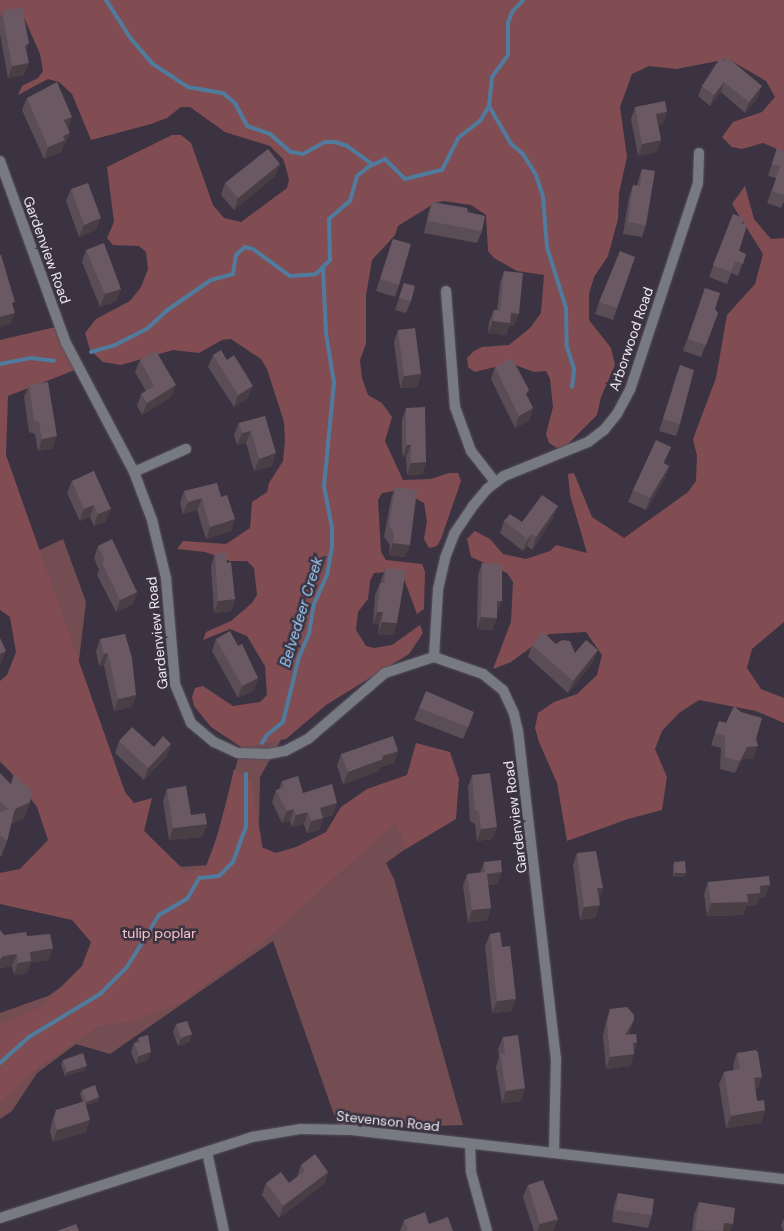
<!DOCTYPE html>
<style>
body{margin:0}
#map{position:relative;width:784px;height:1231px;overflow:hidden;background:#3b3342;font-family:"DM Sans",sans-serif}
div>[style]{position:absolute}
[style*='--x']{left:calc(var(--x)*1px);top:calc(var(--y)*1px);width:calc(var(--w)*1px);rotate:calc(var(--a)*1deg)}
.green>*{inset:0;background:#734d51}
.forest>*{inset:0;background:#814d52}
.stream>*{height:4px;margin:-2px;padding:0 2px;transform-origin:2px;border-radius:2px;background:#507b9d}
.roads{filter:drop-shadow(0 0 1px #57505e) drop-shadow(0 0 1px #57505e)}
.minor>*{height:10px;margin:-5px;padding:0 5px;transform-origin:5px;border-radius:5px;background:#787a81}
.tertiary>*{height:10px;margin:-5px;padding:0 5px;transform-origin:5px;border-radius:5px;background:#787a81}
.wall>*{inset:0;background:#5b4d55}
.shaded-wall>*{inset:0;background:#4a3e45}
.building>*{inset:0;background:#6a5963}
span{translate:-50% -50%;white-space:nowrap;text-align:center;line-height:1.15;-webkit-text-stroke:5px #3b3342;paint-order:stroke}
.street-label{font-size:14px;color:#ece8f1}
.park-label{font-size:14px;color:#f9c4c8}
.water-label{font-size:15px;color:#9cd0fa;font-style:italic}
</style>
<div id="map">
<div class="green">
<div style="clip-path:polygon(63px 539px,86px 602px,75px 693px,60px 741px,178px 867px,209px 865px,244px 737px,281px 740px,260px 777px,259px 825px,263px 850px,282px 857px,391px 800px,433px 829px,386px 863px,394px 879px,463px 1125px,339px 1129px,273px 941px,110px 1054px,76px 1044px,37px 1073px,12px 1111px,0 1119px,0 1013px,48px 996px,86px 970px,101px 940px,40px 800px,0 762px,0 699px,34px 673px,4px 567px)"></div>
</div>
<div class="forest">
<div style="clip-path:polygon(0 0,784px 0,784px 152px,763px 143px,742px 149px,732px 147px,722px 137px,733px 122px,762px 112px,775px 97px,766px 81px,728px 59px,676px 69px,649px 66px,632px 74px,620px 107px,627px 157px,619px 193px,618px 219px,608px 256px,594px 277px,589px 294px,589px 320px,611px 348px,615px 365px,601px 397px,597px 415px,566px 446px,557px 448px,549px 443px,546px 434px,553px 407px,550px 379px,546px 371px,534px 372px,510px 363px,475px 372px,468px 367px,467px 358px,474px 351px,482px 347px,509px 345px,530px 328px,541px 313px,544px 275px,517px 271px,494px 258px,488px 251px,486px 215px,471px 205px,444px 201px,435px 203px,398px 226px,395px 235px,372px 260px,366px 295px,366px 344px,360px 360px,362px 378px,368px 395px,382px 403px,392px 417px,385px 441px,403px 480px,431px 479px,449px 473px,458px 473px,461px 481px,441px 539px,437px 546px,429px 548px,424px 539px,427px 521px,424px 503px,400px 490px,382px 493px,378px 500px,381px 552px,386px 560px,422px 564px,425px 572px,424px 609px,417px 614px,401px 571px,374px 573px,370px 581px,368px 599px,358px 612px,356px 630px,366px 646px,374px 648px,392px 645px,420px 625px,423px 633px,409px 654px,326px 705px,286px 739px,241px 747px,211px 727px,194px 706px,192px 697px,195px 688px,203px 686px,233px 706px,260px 702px,267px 695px,265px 666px,247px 636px,230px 629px,203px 640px,206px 632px,231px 621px,252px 603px,257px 595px,254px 568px,247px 561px,230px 561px,205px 552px,177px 549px,183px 541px,226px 544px,250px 528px,252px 502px,267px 492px,269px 483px,283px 461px,285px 441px,284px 422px,267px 369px,261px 359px,231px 339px,222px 340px,199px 353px,173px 350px,121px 365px,103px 362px,90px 350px,85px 333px,96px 319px,130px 301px,141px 287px,148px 269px,146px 252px,139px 246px,113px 245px,107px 238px,114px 222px,107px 167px,172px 135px,181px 135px,191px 143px,213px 205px,224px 218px,241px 222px,287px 188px,289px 180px,286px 168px,283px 159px,270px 146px,225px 132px,190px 107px,181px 107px,167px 118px,151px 124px,91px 140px,72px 94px,59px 82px,48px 79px,18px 95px,22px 86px,38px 78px,43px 71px,40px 54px,22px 13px,0 16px)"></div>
<div style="clip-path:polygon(745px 186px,754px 219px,771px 239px,784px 238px,784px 622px,752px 649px,747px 668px,761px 689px,784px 698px,784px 723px,756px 711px,699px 700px,679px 713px,662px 731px,655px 749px,667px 777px,662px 810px,628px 819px,567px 841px,557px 783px,539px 742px,535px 728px,538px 713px,554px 702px,577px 694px,597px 675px,602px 655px,586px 632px,549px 634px,511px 662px,493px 669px,511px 622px,513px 582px,507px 573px,471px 557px,467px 539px,475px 531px,490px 539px,503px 554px,526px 559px,550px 551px,556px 545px,587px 553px,570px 495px,568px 474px,574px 473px,592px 517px,624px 538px,688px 492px,696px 481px,697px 456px,693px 439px,716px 378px,727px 315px,755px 284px,763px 254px,732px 204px)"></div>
<div style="clip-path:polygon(60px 326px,75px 370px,8px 396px,6px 455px,125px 792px,134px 803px,152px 798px,144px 831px,185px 871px,205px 869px,220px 829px,234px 769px,252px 782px,261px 847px,276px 853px,296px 847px,326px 832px,341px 807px,367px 789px,407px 775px,416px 743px,450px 752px,459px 779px,456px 819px,406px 849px,396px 822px,264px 941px,181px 1003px,132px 1021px,98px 1026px,36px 1069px,0 1102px,0 1024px,41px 1007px,82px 966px,91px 942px,72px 920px,0 904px,0 873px,20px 869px,48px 840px,37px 807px,0 758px,0 681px,7px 675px,16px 652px,10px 617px,0 610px,0 340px)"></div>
</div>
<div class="stream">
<div style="--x:106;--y:0;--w:46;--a:57.3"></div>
<div style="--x:131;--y:39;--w:33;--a:49"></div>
<div style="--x:153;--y:64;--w:42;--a:33.3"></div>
<div style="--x:188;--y:87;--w:36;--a:10"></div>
<div style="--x:223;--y:93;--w:16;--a:40"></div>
<div style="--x:235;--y:103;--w:26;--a:62"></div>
<div style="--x:247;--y:126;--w:24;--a:19"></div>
<div style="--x:270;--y:134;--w:28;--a:41"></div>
<div style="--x:291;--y:152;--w:12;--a:9"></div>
<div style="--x:303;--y:154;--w:25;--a:-29"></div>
<div style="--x:325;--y:142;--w:10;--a:0"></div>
<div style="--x:335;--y:142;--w:13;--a:18"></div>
<div style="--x:347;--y:146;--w:31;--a:36"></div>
<div style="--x:489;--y:106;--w:44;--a:59.9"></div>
<div style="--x:511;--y:144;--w:16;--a:40"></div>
<div style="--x:523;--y:154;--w:25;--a:58"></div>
<div style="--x:536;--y:175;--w:23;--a:72"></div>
<div style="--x:543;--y:197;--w:50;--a:85.4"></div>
<div style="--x:547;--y:247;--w:64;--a:72.7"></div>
<div style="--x:566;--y:308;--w:39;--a:89"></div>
<div style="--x:567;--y:347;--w:23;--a:72"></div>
<div style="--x:574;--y:369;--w:18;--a:96"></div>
<div style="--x:91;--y:352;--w:25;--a:-16"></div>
<div style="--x:115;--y:345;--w:37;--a:-27"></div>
<div style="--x:148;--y:328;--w:25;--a:-43"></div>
<div style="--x:166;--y:311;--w:55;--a:-34.6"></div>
<div style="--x:211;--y:280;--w:23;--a:-15"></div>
<div style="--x:233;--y:274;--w:19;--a:-81"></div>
<div style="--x:236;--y:255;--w:12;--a:-42"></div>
<div style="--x:245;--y:247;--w:8;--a:14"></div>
<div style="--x:253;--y:249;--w:46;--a:36.1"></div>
<div style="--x:290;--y:276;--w:26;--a:-4"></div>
<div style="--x:316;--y:274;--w:20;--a:-45"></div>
<div style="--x:330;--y:260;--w:41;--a:-91.4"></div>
<div style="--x:329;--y:219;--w:28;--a:-41"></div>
<div style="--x:350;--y:201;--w:26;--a:-74"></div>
<div style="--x:357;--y:176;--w:14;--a:-39"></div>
<div style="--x:368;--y:167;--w:19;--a:-25"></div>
<div style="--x:385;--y:159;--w:28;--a:45"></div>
<div style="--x:405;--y:179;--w:38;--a:-14"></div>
<div style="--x:442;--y:170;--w:36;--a:-63"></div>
<div style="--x:458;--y:138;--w:28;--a:-38"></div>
<div style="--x:480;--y:121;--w:17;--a:-59"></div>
<div style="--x:489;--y:106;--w:29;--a:-84"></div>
<div style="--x:492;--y:77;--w:27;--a:-54"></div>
<div style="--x:508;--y:55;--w:32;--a:-90"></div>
<div style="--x:508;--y:23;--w:12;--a:-70"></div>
<div style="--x:512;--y:12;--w:16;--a:-47"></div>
<div style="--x:0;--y:364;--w:32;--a:-11"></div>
<div style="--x:31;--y:358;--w:23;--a:7"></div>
<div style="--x:262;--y:743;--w:9;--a:-58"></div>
<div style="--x:267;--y:735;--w:21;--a:-39"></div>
<div style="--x:283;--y:722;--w:67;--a:-76.2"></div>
<div style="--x:299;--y:657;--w:25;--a:-67"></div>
<div style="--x:309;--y:634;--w:30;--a:-81"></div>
<div style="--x:314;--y:604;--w:32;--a:-66"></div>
<div style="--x:327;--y:575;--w:28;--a:-80"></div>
<div style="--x:332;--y:547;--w:19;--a:-90"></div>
<div style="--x:332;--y:528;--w:43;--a:-100.8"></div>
<div style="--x:324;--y:486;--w:103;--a:-84.5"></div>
<div style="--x:334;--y:383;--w:51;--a:-99.1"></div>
<div style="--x:326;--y:333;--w:65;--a:-92.6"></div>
<div style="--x:0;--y:1063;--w:39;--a:-42"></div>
<div style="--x:29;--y:1037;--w:83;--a:-31.2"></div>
<div style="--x:100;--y:994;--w:38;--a:-45"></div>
<div style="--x:127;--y:967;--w:61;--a:-58.4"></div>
<div style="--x:159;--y:915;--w:32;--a:-30"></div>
<div style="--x:187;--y:899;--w:24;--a:-60"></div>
<div style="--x:199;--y:878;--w:20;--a:-6"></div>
<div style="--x:219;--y:876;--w:20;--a:-45"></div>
<div style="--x:233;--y:862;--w:37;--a:-70"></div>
<div style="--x:246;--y:827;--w:53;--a:-90"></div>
</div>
<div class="roads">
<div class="minor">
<div style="--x:0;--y:161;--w:194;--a:70.1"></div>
<div style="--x:66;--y:343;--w:146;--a:62.2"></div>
<div style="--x:134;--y:472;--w:51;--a:69.4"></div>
<div style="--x:152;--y:520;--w:60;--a:76.4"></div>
<div style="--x:166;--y:578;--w:106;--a:85.1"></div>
<div style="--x:175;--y:684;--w:42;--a:67.7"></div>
<div style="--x:191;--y:723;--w:30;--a:40"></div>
<div style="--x:214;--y:742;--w:26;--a:25"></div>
<div style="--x:238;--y:753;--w:31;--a:2"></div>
<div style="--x:269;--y:754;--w:16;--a:-11"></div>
<div style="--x:285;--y:751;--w:26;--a:-28"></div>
<div style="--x:308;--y:739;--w:101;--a:-40.6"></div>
<div style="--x:385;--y:673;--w:52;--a:-18.1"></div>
<div style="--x:434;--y:657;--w:52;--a:19.1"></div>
<div style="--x:483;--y:674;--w:26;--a:39"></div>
<div style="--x:503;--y:690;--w:26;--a:65"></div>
<div style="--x:514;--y:714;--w:17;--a:77"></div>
<div style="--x:518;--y:731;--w:329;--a:83.4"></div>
<div style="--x:556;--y:1058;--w:95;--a:91.2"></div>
<div style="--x:446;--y:291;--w:116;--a:85.6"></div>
<div style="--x:455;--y:407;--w:47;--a:70"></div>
<div style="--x:471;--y:451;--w:39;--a:52"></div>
<div style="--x:134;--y:472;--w:57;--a:-23.9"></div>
<div style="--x:434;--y:657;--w:68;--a:-86.6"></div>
<div style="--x:438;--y:589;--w:32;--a:-77"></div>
<div style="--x:445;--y:558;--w:26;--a:-69"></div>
<div style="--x:454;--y:534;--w:32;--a:-56"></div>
<div style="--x:472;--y:507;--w:23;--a:-50"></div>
<div style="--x:487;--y:489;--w:21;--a:-37"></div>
<div style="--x:504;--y:476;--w:91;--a:-22"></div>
<div style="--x:588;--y:442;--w:20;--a:-37"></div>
<div style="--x:604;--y:430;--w:21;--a:-51"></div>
<div style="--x:617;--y:414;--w:27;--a:-62"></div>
<div style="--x:630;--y:390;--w:218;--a:-71.8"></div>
<div style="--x:698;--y:183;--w:30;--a:-88"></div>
<div style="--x:470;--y:1144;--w:28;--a:88"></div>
<div style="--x:471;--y:1172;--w:61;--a:74.8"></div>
<div style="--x:207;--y:1152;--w:81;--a:77.9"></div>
</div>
<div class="tertiary">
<div style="--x:0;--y:1218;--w:265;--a:-17.8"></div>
<div style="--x:252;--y:1137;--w:50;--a:-9.3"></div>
<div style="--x:301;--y:1129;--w:51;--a:1.1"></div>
<div style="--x:352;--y:1130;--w:435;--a:6.5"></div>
</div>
</div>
<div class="wall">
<div style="clip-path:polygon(2px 11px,26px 51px,24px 75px,8px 78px,0 34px,0 18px)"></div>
<div style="clip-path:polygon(723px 61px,758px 97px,745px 113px,721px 92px,710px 106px,698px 96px,702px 86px)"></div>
<div style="clip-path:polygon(27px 98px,68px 129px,65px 145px,63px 146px,61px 152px,44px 159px,22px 110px)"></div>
<div style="clip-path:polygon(635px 107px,663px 124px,658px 125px,661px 140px,656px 152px,638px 156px,631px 119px)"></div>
<div style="clip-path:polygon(777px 148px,784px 151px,784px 201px,781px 208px,767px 203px,776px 178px,768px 176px)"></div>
<div style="clip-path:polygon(280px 164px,275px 176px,234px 210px,221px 195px,225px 183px)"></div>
<div style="clip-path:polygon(642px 169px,646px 225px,642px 237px,623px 234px,629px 197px,633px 185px,637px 186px,638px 181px)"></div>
<div style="clip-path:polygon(71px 189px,96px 230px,79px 237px,66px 201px)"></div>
<div style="clip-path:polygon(432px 202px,468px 212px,482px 231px,477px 243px,424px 233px,428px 214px)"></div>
<div style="clip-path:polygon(733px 214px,742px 223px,739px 251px,746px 254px,738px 276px,731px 273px,727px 284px,709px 277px)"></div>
<div style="clip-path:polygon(393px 239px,399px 285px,395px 297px,376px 291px)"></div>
<div style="clip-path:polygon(86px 250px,116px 301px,100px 307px,82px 262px)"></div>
<div style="clip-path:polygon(635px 257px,613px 320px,595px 314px,599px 302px)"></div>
<div style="clip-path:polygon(504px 271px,514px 326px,509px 326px,506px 335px,488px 333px,489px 322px,494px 310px,497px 310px,500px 283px)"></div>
<div style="clip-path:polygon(404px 283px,411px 301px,406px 313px,395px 310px)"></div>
<div style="clip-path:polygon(705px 288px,715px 309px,718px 313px,701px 357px,683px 351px)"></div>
<div style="clip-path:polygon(398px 330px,421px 374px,417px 387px,400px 388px,394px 342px)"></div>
<div style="clip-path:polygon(213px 355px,227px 360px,248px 398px,234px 407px,208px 367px)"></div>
<div style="clip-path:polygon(140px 360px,171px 397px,142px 415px,137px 406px,141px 394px,146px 391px,135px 372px)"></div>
<div style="clip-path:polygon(680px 365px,680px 424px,676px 436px,659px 431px)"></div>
<div style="clip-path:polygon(495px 367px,527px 396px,533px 408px,529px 421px,515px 428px,491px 379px)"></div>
<div style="clip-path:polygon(29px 385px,53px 448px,38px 451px,35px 434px,29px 432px,24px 397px)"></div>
<div style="clip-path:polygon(406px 408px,426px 462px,422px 474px,407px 475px,406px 457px,403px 457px,402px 452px,402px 420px)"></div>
<div style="clip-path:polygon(265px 416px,272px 466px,254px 471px,246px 443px,237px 445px,234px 435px,239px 423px)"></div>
<div style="clip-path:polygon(671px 447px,664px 463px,669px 466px,665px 478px,646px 510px,628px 502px,633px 490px)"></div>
<div style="clip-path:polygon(94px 471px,106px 521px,94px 526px,90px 517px,80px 521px,67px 493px,72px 481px)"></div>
<div style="clip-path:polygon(217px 483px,231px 531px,206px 539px,197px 510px,183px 514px,180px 503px,184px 491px)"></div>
<div style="clip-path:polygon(395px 487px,410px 545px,405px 557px,389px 555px,390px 545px,384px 537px,391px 499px)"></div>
<div style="clip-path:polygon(553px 518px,532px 550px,527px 546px,523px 551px,500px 533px,504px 521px,522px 522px)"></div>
<div style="clip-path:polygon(98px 546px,137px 592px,133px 604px,116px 612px,97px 575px,99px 570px,94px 558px)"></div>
<div style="clip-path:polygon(215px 554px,227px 563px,235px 599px,231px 611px,214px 613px,211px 566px)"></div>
<div style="clip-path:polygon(482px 563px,497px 613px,497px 618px,492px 630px,477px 629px,478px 575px)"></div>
<div style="clip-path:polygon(386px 568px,397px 623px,393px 635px,378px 634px,379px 624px,373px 624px,375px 595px,380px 583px,381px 583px,381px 580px)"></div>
<div style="clip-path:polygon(125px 634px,132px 707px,114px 711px,104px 666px,99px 666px,96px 651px,100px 639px)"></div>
<div style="clip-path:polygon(216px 639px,238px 646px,258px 678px,254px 690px,238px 698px,212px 651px)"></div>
<div style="clip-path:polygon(556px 644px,593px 662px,568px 693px,528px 657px,532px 645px)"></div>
<div style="clip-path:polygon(419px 708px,470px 724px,463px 739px,414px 720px)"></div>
<div style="clip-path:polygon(719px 721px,756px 739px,758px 746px,753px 759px,742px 759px,735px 773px,720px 769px,721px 748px,711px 745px)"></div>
<div style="clip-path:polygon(119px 741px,154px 747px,167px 756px,144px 780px,115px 753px)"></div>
<div style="clip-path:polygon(398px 751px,394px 763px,380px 767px,378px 771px,343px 784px,337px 766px,341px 754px)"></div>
<div style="clip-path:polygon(0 773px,11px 784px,14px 774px,30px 802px,24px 818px,11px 824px,7px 841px,1px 857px,0 856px)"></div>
<div style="clip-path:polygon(472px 775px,497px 827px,492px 839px,477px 841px,475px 824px,470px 821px,468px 787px)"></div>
<div style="clip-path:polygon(282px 781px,303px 793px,333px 815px,323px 818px,319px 830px,307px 833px,304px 824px,292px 827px,290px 821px,282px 823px,272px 802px,276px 790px,279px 789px)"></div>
<div style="clip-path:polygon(167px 789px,191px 815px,207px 824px,202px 837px,169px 840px,163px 801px)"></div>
<div style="clip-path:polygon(577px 853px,603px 888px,599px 900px,595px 918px,580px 920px,573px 865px)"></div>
<div style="clip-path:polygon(484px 862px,498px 884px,488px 885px,491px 908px,487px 920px,468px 923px,463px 886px,467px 874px,480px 873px)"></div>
<div style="clip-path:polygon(674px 862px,685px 877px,673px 877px,673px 866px)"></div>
<div style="clip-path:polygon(708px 882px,765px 897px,759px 898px,756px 905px,746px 906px,743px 915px,707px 916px,704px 894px)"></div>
<div style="clip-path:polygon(0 930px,4px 935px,27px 936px,53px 948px,48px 960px,30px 963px,27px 973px,14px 975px,12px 966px,0 968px)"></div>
<div style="clip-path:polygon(490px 934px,502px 947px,512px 1011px,492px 1013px,485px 946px)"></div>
<div style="clip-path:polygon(610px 1009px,630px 1032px,629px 1034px,637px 1042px,630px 1066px,606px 1069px,603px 1036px,606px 1022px)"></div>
<div style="clip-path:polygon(176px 1024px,192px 1034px,189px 1042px,178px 1046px,173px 1032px)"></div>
<div style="clip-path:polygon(503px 1037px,525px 1088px,521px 1101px,502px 1103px,496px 1067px,499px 1057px,498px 1049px)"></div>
<div style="clip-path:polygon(138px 1038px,148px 1060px,136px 1064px,131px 1052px,134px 1043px,137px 1042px)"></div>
<div style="clip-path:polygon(737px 1053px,758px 1089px,755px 1089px,757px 1101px,765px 1110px,761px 1123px,726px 1128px,719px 1084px,724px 1072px,734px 1070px,733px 1065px)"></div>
<div style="clip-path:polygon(63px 1060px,85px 1070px,65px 1076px,61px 1064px)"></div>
<div style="clip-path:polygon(82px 1090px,99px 1097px,98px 1101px,86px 1105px,86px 1132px,53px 1142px,50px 1131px,52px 1122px,56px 1110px,83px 1102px,80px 1094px)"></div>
<div style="clip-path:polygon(301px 1165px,328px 1172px,324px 1184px,279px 1218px,262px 1195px,266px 1183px,289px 1183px,297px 1177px)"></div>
<div style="clip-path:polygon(528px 1185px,558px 1219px,553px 1231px,534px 1231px,523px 1197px)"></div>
<div style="clip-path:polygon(618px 1193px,652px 1215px,648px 1228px,612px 1222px,614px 1205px)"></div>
<div style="clip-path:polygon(699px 1202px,730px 1231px,692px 1231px,694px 1214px)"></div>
<div style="clip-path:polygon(784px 1218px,784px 1231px,783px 1231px,781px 1226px)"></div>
<div style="clip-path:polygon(404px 1220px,429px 1224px,453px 1231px,400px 1231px)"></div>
</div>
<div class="shaded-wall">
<div style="clip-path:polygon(29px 43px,25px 55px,25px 46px)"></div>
<div style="clip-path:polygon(29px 63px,24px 75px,8px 78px,12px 66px)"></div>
<div style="clip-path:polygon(724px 82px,721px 92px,710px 106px,714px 95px)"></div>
<div style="clip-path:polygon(762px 86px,758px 97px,745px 113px,749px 102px)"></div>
<div style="clip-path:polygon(667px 112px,663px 124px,651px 126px,656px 114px)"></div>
<div style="clip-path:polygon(72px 117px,68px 129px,64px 120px)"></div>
<div style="clip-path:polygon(70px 133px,65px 145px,63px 146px,61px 152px,44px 159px,48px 147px,63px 136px)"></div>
<div style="clip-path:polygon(661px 140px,656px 152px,638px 156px,642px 144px)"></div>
<div style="clip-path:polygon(280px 164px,275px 176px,234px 210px,238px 198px)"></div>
<div style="clip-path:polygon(101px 218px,96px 230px,79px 237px,84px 225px)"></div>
<div style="clip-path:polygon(121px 289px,116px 301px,100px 307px,105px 294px)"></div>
<div style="clip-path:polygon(15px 313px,11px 324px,0 327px,0 317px)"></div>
<div style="clip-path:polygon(511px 313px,519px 314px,514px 326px,509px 326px,506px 335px,488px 333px,493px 321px)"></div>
<div style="clip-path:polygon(421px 374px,417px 387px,400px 388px,404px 376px)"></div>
<div style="clip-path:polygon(176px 385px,171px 397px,142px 415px,147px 403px)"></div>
<div style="clip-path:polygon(253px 386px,248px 398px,234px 407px,238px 395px)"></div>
<div style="clip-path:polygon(533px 408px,529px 421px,515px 428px,519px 416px)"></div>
<div style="clip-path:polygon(251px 431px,246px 443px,237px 445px,242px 433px)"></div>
<div style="clip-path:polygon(57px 436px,53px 448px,38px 451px,42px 439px)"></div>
<div style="clip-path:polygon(407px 445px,411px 445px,406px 457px,403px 457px)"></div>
<div style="clip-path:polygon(276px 453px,272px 466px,254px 471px,259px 459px)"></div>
<div style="clip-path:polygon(426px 462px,422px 474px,407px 475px,411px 463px)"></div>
<div style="clip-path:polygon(669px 466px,665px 478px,646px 510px,650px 498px)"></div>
<div style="clip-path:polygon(202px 498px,197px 510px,183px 514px,188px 502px)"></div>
<div style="clip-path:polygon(94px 505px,90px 517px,80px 521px,84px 509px)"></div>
<div style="clip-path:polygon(558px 506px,553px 518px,532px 550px,536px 537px)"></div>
<div style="clip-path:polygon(111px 509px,106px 521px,94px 526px,98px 514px)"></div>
<div style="clip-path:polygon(235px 519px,231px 531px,206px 539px,210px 527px)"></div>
<div style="clip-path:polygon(531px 534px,527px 546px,523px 551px,528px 539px)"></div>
<div style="clip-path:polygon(393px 543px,410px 545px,405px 557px,389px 555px)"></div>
<div style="clip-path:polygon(137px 592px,133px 604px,116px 612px,120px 600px)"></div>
<div style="clip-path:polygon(235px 599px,231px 611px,214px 613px,218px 601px)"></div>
<div style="clip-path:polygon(497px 601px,502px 601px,497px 613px,493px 613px)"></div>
<div style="clip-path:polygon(377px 612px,383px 612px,379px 624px,373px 624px)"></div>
<div style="clip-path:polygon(481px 617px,497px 618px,492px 630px,477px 629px)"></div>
<div style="clip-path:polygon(382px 622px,397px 623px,393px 635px,378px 634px)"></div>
<div style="clip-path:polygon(598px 650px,593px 662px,568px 693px,573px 681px)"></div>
<div style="clip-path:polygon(6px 651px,0 667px,0 654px)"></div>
<div style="clip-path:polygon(108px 653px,104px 666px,99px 666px,104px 654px)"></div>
<div style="clip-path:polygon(258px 678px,254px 690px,238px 698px,242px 686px)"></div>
<div style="clip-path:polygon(136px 695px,132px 707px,114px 711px,118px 699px)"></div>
<div style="clip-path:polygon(474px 712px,470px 724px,463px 739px,468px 727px)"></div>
<div style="clip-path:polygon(171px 744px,167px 756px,144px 780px,148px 768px)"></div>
<div style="clip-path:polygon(758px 746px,753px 759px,742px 759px,735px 773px,740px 761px,747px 747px)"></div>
<div style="clip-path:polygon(398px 751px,394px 763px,380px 767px,378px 771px,343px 784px,348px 772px,382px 756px)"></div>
<div style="clip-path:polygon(30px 802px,24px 818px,9px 825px,15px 809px)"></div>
<div style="clip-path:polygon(337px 803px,333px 815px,323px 818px,319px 830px,307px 833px,311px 821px,320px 808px)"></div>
<div style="clip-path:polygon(294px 809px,290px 821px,282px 823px,287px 811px)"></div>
<div style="clip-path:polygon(308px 812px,304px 824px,292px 827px,296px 815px)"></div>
<div style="clip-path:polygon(207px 824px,202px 837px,169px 840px,173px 828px)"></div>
<div style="clip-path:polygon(497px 827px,492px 839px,477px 841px,481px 829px)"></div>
<div style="clip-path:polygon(502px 872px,498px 884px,483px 886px,487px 874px)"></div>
<div style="clip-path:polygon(675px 873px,686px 873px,685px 877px,673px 877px)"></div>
<div style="clip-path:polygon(770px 885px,765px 897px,759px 898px,756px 905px,746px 906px,743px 915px,707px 916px,711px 903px,747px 894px,760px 886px)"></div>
<div style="clip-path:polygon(597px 888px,603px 888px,599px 900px)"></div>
<div style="clip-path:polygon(600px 905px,595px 918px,580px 920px,584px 907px)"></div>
<div style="clip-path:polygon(491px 908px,487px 920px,468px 923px,472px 910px)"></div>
<div style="clip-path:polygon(53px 948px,48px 960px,30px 963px,27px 973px,14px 975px,18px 963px,30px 952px)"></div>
<div style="clip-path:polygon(17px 954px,12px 966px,0 968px,0 959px,3px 956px)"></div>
<div style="clip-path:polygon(516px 999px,512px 1011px,492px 1013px,497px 1001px)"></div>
<div style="clip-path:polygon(634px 1020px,630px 1032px,621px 1047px,625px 1035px)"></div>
<div style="clip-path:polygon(192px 1034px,189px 1042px,178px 1046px,181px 1038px)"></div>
<div style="clip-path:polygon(637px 1042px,633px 1054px,634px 1054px,630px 1066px,606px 1069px,610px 1057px,633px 1043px)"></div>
<div style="clip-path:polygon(151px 1052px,148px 1060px,136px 1064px,139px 1056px)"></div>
<div style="clip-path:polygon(87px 1066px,85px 1070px,65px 1076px,67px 1072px)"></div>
<div style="clip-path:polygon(762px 1077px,758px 1089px,749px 1090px,754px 1078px)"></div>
<div style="clip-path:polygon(525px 1088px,521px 1101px,502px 1103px,506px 1091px)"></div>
<div style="clip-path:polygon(99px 1097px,98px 1101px,84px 1106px,86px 1102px)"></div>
<div style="clip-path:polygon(765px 1110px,761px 1123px,726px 1128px,731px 1116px)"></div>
<div style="clip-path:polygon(90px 1120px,86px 1132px,53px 1142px,57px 1130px)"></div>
<div style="clip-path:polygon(328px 1172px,324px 1184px,279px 1218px,283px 1206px)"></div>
<div style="clip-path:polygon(558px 1219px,553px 1231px,537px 1231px,540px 1224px)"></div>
<div style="clip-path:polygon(724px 1223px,733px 1224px,730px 1231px,721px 1231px)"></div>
</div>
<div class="building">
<div style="clip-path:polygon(22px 7px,29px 43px,25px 46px,29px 63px,12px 66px,2px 11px)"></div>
<div style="clip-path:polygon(727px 57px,762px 86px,749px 102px,724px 82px,714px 95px,702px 86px,720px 58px,723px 61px)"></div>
<div style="clip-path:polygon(57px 82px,72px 117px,64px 120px,70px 133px,63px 136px,65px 140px,48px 147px,27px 98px)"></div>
<div style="clip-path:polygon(665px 101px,667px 112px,656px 114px,661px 140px,642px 144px,635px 107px)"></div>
<div style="clip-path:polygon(777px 148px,784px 151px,784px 195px,772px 191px,780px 166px,772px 164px)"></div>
<div style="clip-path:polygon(268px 149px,280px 164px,238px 198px,225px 183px)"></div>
<div style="clip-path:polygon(642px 169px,655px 171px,646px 225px,628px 222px,633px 185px,640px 186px)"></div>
<div style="clip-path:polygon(88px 183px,101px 218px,84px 225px,71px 189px)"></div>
<div style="clip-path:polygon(432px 202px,467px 208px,468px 212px,485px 216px,482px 231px,428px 221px)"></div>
<div style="clip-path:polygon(733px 214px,744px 218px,742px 223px,747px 225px,739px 251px,746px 254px,743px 264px,735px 261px,731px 272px,713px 265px)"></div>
<div style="clip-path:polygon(393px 239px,411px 244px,399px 285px,380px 279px)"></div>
<div style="clip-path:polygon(104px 243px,121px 289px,105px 294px,86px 250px)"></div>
<div style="clip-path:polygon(620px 251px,635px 257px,617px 308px,599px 302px)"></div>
<div style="clip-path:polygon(0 255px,1px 255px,15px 302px,12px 303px,15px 313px,0 317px)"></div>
<div style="clip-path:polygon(504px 271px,523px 273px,519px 314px,511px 313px,510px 323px,493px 321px,494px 310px,500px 311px)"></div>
<div style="clip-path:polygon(404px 283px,415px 286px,411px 301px,399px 298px)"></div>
<div style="clip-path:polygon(705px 288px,720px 293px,715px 309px,718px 313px,706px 345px,688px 339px)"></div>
<div style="clip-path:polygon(415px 328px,421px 374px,404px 376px,398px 330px)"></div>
<div style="clip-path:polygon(221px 350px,227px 360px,234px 355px,253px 386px,238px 395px,213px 355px)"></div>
<div style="clip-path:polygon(156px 351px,176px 385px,147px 403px,141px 394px,154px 386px,140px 360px)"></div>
<div style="clip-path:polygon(512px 358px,529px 390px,526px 394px,533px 408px,519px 416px,495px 367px)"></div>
<div style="clip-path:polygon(680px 365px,694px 370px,680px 424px,663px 419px)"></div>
<div style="clip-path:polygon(48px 382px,57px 436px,42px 439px,39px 422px,34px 420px,29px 385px)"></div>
<div style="clip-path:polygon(425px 407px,426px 462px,411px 463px,411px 445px,407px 445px,406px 440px,406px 408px)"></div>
<div style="clip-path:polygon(265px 416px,276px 453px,259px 459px,251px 431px,242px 433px,239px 423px)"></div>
<div style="clip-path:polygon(656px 440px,671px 447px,663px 463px,669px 466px,650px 498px,633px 490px)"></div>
<div style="clip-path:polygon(94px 471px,111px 509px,98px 514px,94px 505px,84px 509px,72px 481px)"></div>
<div style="clip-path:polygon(217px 483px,221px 497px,227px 495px,235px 519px,210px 527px,202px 498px,188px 502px,184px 491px)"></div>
<div style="clip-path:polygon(395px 487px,417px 490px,410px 545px,393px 543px,394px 533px,389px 525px)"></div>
<div style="clip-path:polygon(542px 495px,558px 506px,536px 537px,531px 534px,528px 539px,504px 521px,510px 514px,522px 522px)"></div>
<div style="clip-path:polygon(112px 539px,137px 592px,120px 600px,102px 563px,105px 561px,98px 546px)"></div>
<div style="clip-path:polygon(226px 552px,227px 563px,231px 562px,235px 599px,218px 601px,215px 554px)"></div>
<div style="clip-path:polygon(482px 563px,502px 564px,502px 601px,497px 601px,497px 618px,481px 617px)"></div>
<div style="clip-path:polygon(386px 568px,406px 570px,397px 623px,382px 622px,383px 612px,377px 612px,380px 583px,384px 583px)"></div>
<div style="clip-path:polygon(230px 631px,238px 646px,242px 644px,258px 678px,242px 686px,216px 639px)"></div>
<div style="clip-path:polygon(543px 632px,556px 644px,562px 640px,570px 641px,575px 653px,586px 640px,598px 650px,573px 681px,532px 645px)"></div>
<div style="clip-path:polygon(125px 634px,132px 658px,136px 695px,118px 699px,108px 653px,104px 654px,100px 639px)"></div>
<div style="clip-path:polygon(0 638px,6px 651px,0 654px)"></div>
<div style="clip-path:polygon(426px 691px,474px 712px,468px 727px,419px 708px)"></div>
<div style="clip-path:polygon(734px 706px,741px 712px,762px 718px,756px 739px,758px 746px,747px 747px,740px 761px,725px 757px,725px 736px,715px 733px,719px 721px,726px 723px)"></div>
<div style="clip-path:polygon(132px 727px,154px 747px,163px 736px,171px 744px,148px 768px,119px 741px)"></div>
<div style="clip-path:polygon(393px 736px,398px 751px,382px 756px,383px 759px,348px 772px,341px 754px)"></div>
<div style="clip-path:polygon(0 773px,11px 785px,14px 774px,32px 791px,30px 802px,15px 809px,7px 841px,0 835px,0 812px,9px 809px,0 802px)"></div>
<div style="clip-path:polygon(490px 773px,497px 827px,481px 829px,479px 812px,475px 809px,472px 775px)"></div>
<div style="clip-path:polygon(298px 776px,303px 793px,332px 784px,337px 803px,320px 808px,323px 818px,311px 821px,308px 812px,296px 815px,294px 809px,287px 811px,276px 790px,284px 788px,282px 781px)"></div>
<div style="clip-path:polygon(186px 786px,191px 815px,205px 813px,207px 824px,173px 828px,167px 789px)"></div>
<div style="clip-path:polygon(596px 851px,603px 888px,597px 888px,600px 905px,584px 907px,577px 853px)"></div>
<div style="clip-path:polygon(501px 860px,502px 872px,487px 874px,491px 908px,472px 910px,467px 874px,485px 872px,484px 862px)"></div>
<div style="clip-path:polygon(685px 861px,686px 873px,675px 873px,674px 862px)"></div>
<div style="clip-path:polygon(769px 876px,770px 885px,760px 886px,760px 893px,747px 894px,748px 902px,711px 903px,708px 882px)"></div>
<div style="clip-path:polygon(0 930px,4px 935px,26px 932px,27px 936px,50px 934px,53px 948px,30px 952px,31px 961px,18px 963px,17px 954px,3px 956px,0 959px)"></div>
<div style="clip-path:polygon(500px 932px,502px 947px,510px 946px,516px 999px,497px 1001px,490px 934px)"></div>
<div style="clip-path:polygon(627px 1007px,634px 1015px,634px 1020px,625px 1035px,636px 1034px,637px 1042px,633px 1043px,634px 1054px,610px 1057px,607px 1024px,610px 1009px)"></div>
<div style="clip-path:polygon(187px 1021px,192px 1034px,181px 1038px,176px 1024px)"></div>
<div style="clip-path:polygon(148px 1035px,151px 1052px,139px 1056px,134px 1043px,140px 1042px,138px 1038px)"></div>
<div style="clip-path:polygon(518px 1035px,525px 1088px,506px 1091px,500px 1054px,505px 1054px,503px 1037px)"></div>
<div style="clip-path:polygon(756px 1050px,758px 1053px,762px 1077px,754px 1078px,757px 1101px,764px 1100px,765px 1110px,731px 1116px,724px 1072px,740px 1069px,737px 1053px)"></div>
<div style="clip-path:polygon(83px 1053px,87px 1066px,67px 1072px,63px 1060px)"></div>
<div style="clip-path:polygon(95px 1085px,99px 1097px,86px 1102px,82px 1090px)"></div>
<div style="clip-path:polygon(85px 1101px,90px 1120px,57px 1130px,54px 1119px,56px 1110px)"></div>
<div style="clip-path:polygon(315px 1154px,328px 1172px,283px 1206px,266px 1183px,281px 1172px,289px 1183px,305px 1171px,301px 1165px)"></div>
<div style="clip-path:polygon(543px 1180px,558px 1219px,540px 1224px,528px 1185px)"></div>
<div style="clip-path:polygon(618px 1193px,654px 1199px,652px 1215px,616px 1210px)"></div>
<div style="clip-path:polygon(699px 1202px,735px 1208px,733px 1224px,724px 1223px,723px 1231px,695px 1230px)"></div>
<div style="clip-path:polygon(425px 1212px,429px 1224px,448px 1217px,453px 1231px,404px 1231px,408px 1230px,404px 1220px)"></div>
<div style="clip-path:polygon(76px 1224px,79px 1231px,57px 1231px)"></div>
</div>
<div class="street-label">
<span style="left:47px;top:250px;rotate:70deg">Gardenview Road</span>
<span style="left:631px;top:339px;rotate:-71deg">Arborwood Road</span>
<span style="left:157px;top:633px;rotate:-96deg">Gardenview Road</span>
<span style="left:515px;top:817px;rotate:-97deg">Gardenview Road</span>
<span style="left:388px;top:1121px;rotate:6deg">Stevenson Road</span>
</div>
<div class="park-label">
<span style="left:159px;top:933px">tulip poplar</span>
</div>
<div class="water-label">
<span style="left:302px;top:612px;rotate:-73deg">Belvedeer Creek</span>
</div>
</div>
